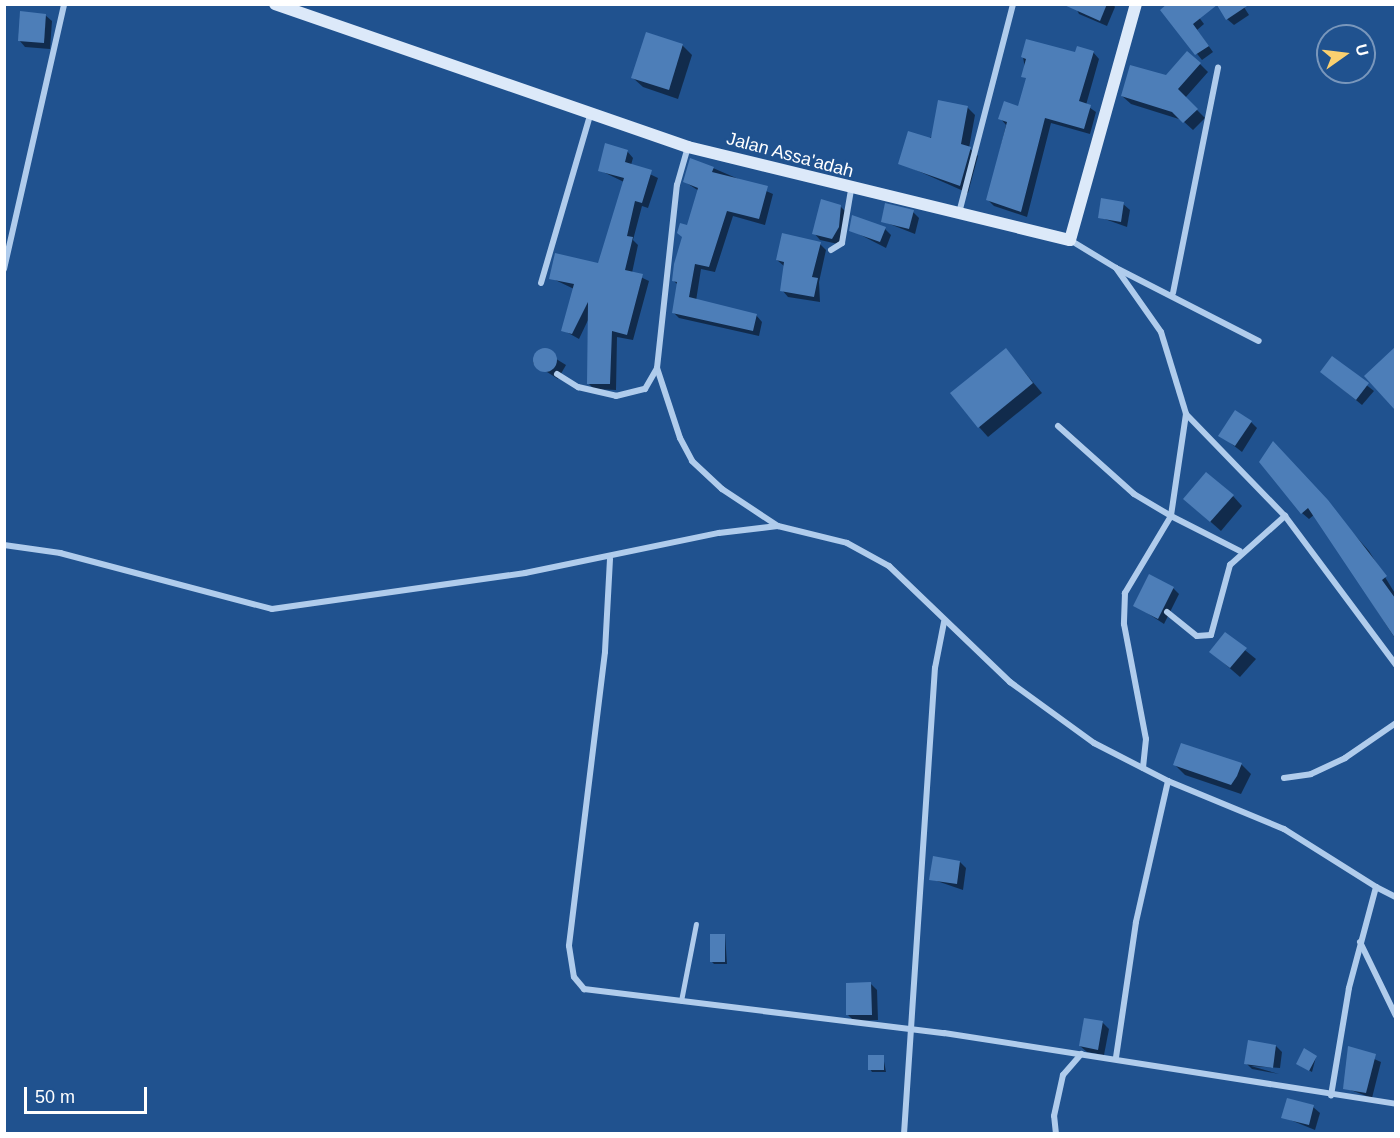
<!DOCTYPE html>
<style>
body{margin:0}
#map{position:relative;width:1400px;height:1138px;overflow:hidden;background:#20528f;font-family:Arial,sans-serif}
div>[style]{position:absolute}
[style*='--x']{left:calc(var(--x)*1px);top:calc(var(--y)*1px);width:calc(var(--w)*1px);rotate:calc(var(--a)*1deg)}
.shadow>*{inset:0;background:#0007}
.building>*{inset:0;background:#4d7eb8}
.round{border-radius:50%}
.lane>*{height:4.5px;margin:-2.25px;padding:0 2.25px;transform-origin:2.25px;border-radius:2.25px;background:#b0ccec}
.street>*{height:6px;margin:-3px;padding:0 3px;transform-origin:3px;border-radius:3px;background:#b0ccec}
.secondary>*{height:12px;margin:-6px;padding:0 6px;transform-origin:6px;border-radius:6px;background:#dce9f9}
span{translate:-50% -50%;white-space:nowrap;text-align:center;line-height:1.15;-webkit-text-stroke:4.5px #20528f;paint-order:stroke}
.street-label{font-size:18px;color:#fff}
.frame{position:absolute;inset:0;border:6px solid #fff;pointer-events:none}
.north{position:absolute;left:1316px;top:24px;width:60px;height:60px;box-sizing:border-box;background:#20528f;border:2px solid #7997bc;border-radius:50%;rotate:76deg;font-size:16px;font-weight:700;line-height:24px;text-align:center;color:#fff}
.north::after{content:'';display:block;margin:auto;width:21px;height:27px;background:#fad070;clip-path:polygon(50% 0,100% 100%,50% 72%,0 100%)}
.scale{position:absolute;left:24px;top:1087px;width:123px;height:27px;box-sizing:border-box;border:3px solid #fff;border-top:0;padding-left:8px;font-size:18px;line-height:21px;white-space:nowrap;color:#fff;-webkit-text-stroke:4px #20528f;paint-order:stroke}
</style>
<div id="map">
<div class="shadow">
<div style="clip-path:polygon(1074px 4px,1113px 4px,1115px 7px,1107px 26px,1079px 14px)"></div>
<div style="clip-path:polygon(1189px 4px,1204px 24px,1197px 30px,1213px 52px,1202px 60px,1162px 10px)"></div>
<div style="clip-path:polygon(1242px 4px,1249px 15px,1234px 25px,1227px 19px)"></div>
<div style="clip-path:polygon(45px 15px,52px 21px,50px 49px,25px 47px,19px 40px)"></div>
<div style="clip-path:polygon(682px 45px,692px 55px,678px 99px,643px 87px,633px 78px)"></div>
<div style="clip-path:polygon(1093px 52px,1099px 59px,1086px 105px,1096px 112px,1090px 134px,1051px 123px,1027px 217px,994px 206px,988px 200px,1006px 125px,1000px 118px,1019px 108px,1027px 80px,1023px 57px)"></div>
<div style="clip-path:polygon(1200px 64px,1208px 72px,1185px 98px,1205px 118px,1193px 130px,1182px 120px,1131px 104px,1122px 96px)"></div>
<div style="clip-path:polygon(967px 107px,975px 115px,969px 148px,978px 156px,968px 193px,900px 163px)"></div>
<div style="clip-path:polygon(627px 151px,633px 158px,631px 165px,658px 178px,648px 208px,642px 206px,633px 240px,638px 245px,632px 273px,649px 281px,633px 340px,617px 337px,616px 390px,594px 389px,588px 383px,589px 318px,579px 339px,563px 330px,574px 289px,551px 278px,599px 265px,624px 182px,599px 170px)"></div>
<div style="clip-path:polygon(713px 168px,773px 194px,765px 225px,733px 216px,715px 272px,701px 269px,696px 301px,756px 315px,762px 322px,759px 336px,679px 318px,673px 312px,678px 285px,673px 280px,699px 191px,685px 182px)"></div>
<div style="clip-path:polygon(1123px 204px,1130px 210px,1127px 227px,1099px 217px)"></div>
<div style="clip-path:polygon(840px 206px,847px 213px,845px 234px,838px 244px,820px 240px,814px 233px)"></div>
<div style="clip-path:polygon(913px 212px,919px 218px,915px 234px,882px 221px)"></div>
<div style="clip-path:polygon(885px 229px,891px 235px,886px 248px,851px 230px)"></div>
<div style="clip-path:polygon(820px 244px,826px 250px,819px 282px,820px 302px,788px 297px,782px 290px,784px 266px,777px 260px)"></div>
<div style="clip-path:polygon(1396px 347px,1396px 408px,1366px 376px)"></div>
<div style="clip-path:polygon(540px 349px,566px 365px,558px 379px,533px 363px)"></div>
<div style="clip-path:polygon(1006px 350px,1042px 393px,988px 437px,979px 427px)"></div>
<div style="clip-path:polygon(1332px 358px,1374px 391px,1362px 405px,1329px 378px)"></div>
<div style="clip-path:polygon(1251px 422px,1257px 428px,1242px 452px,1220px 435px)"></div>
<div style="clip-path:polygon(1279px 450px,1369px 551px,1396px 595px,1396px 640px,1315px 514px,1309px 519px,1302px 513px)"></div>
<div style="clip-path:polygon(1233px 496px,1242px 506px,1221px 531px,1195px 508px)"></div>
<div style="clip-path:polygon(1173px 588px,1179px 594px,1164px 624px,1135px 605px)"></div>
<div style="clip-path:polygon(1225px 634px,1256px 659px,1240px 677px,1211px 652px)"></div>
<div style="clip-path:polygon(1241px 764px,1251px 774px,1241px 794px,1185px 775px,1175px 765px)"></div>
<div style="clip-path:polygon(960px 862px,966px 868px,963px 890px,931px 879px)"></div>
<div style="clip-path:polygon(725px 935px,727px 964px,714px 964px,711px 961px)"></div>
<div style="clip-path:polygon(871px 984px,877px 990px,878px 1020px,854px 1021px,848px 1015px)"></div>
<div style="clip-path:polygon(1102px 1022px,1109px 1029px,1104px 1055px,1087px 1052px,1080px 1046px)"></div>
<div style="clip-path:polygon(1276px 1046px,1282px 1052px,1280px 1068px,1251px 1066px,1279px 1074px,1252px 1069px,1246px 1063px)"></div>
<div style="clip-path:polygon(1349px 1048px,1381px 1062px,1372px 1098px,1345px 1088px)"></div>
<div style="clip-path:polygon(883px 1056px,886px 1072px,872px 1072px,870px 1069px)"></div>
<div style="clip-path:polygon(1316px 1057px,1312px 1072px,1301px 1066px)"></div>
<div style="clip-path:polygon(1313px 1107px,1320px 1113px,1315px 1130px,1283px 1117px)"></div>
</div>
<div class="building">
<div style="clip-path:polygon(1062px 4px,1107px 4px,1100px 21px)"></div>
<div style="clip-path:polygon(1167px 4px,1250px 4px,1226px 20px,1217px 5px,1193px 24px,1209px 46px,1195px 55px,1160px 10px)"></div>
<div style="clip-path:polygon(20px 11px,46px 14px,44px 43px,18px 41px)"></div>
<div style="clip-path:polygon(646px 32px,683px 44px,669px 90px,631px 78px)"></div>
<div style="clip-path:polygon(1026px 39px,1075px 52px,1077px 46px,1094px 51px,1079px 101px,1091px 105px,1084px 129px,1045px 118px,1021px 212px,986px 200px,1007px 122px,998px 119px,1004px 101px,1018px 106px,1026px 78px,1021px 77px,1026px 59px,1021px 57px)"></div>
<div style="clip-path:polygon(1187px 51px,1201px 63px,1178px 89px,1198px 109px,1183px 123px,1172px 112px,1121px 96px,1130px 65px,1166px 75px)"></div>
<div style="clip-path:polygon(938px 100px,968px 106px,961px 144px,971px 147px,960px 186px,898px 164px,908px 131px,931px 138px)"></div>
<div style="clip-path:polygon(605px 143px,628px 150px,625px 162px,652px 170px,642px 203px,635px 201px,627px 236px,633px 237px,625px 270px,643px 274px,627px 335px,612px 331px,610px 384px,587px 384px,588px 302px,572px 334px,561px 331px,574px 284px,549px 279px,555px 253px,598px 263px,624px 178px,598px 171px)"></div>
<div style="clip-path:polygon(690px 158px,714px 167px,712px 172px,768px 186px,759px 219px,727px 211px,709px 267px,695px 264px,689px 297px,757px 314px,753px 331px,672px 313px,677px 282px,672px 281px,674px 264px,682px 237px,677px 233px,680px 223px,687px 225px,698px 188px,683px 182px)"></div>
<div style="clip-path:polygon(1101px 198px,1124px 202px,1121px 222px,1098px 218px)"></div>
<div style="clip-path:polygon(821px 199px,841px 205px,839px 227px,832px 239px,812px 234px)"></div>
<div style="clip-path:polygon(885px 203px,914px 210px,909px 229px,881px 222px)"></div>
<div style="clip-path:polygon(852px 215px,886px 227px,880px 242px,849px 231px)"></div>
<div style="clip-path:polygon(782px 233px,821px 242px,812px 277px,818px 278px,814px 297px,780px 291px,784px 262px,776px 260px)"></div>
<div style="clip-path:polygon(1395px 347px,1395px 410px,1364px 376px)"></div>
<div style="clip-path:polygon(1006px 348px,1033px 383px,978px 428px,950px 393px)"></div>
<div class="round" style="left:533px;top:348px;width:24px;height:24px"></div>
<div style="clip-path:polygon(1332px 356px,1369px 383px,1356px 400px,1320px 372px)"></div>
<div style="clip-path:polygon(1235px 410px,1252px 421px,1235px 446px,1218px 436px)"></div>
<div style="clip-path:polygon(1273px 441px,1328px 500px,1387px 576px,1382px 580px,1395px 598px,1395px 638px,1308px 508px,1301px 514px,1259px 462px)"></div>
<div style="clip-path:polygon(1206px 472px,1234px 495px,1210px 522px,1183px 499px)"></div>
<div style="clip-path:polygon(1149px 574px,1174px 587px,1158px 619px,1133px 606px)"></div>
<div style="clip-path:polygon(1225px 632px,1247px 648px,1230px 668px,1209px 652px)"></div>
<div style="clip-path:polygon(1181px 743px,1242px 763px,1237px 776px,1231px 785px,1173px 765px)"></div>
<div style="clip-path:polygon(933px 856px,960px 861px,957px 884px,929px 880px)"></div>
<div style="clip-path:polygon(710px 934px,725px 934px,725px 962px,710px 962px)"></div>
<div style="clip-path:polygon(871px 982px,872px 1015px,846px 1015px,846px 983px)"></div>
<div style="clip-path:polygon(1084px 1018px,1103px 1021px,1098px 1050px,1079px 1046px)"></div>
<div style="clip-path:polygon(1248px 1040px,1276px 1045px,1273px 1068px,1244px 1064px)"></div>
<div style="clip-path:polygon(1348px 1046px,1376px 1054px,1366px 1093px,1343px 1089px)"></div>
<div style="clip-path:polygon(1304px 1048px,1317px 1056px,1309px 1071px,1296px 1064px)"></div>
<div style="clip-path:polygon(868px 1055px,884px 1055px,884px 1070px,868px 1070px)"></div>
<div style="clip-path:polygon(1287px 1098px,1314px 1105px,1309px 1125px,1281px 1118px)"></div>
</div>
<div class="lane">
<div style="--x:681;--y:1001;--w:78;--a:-79"></div>
</div>
<div class="street">
<div style="--x:959;--y:213;--w:216;--a:-75.5"></div>
<div style="--x:1070;--y:240;--w:54;--a:31.3"></div>
<div style="--x:1116;--y:268;--w:78;--a:54.9"></div>
<div style="--x:1161;--y:332;--w:86;--a:73"></div>
<div style="--x:1186;--y:414;--w:103;--a:98.4"></div>
<div style="--x:1171;--y:516;--w:77;--a:26.9"></div>
<div style="--x:831;--y:250;--w:13;--a:-32"></div>
<div style="--x:842;--y:243;--w:54;--a:-80.4"></div>
<div style="--x:4;--y:269;--w:272;--a:-77.2"></div>
<div style="--x:1118;--y:269;--w:158;--a:27.1"></div>
<div style="--x:541;--y:283;--w:175;--a:-73.7"></div>
<div style="--x:1173;--y:293;--w:230;--a:-78.7"></div>
<div style="--x:657;--y:368;--w:74;--a:71.8"></div>
<div style="--x:680;--y:438;--w:26;--a:62"></div>
<div style="--x:692;--y:461;--w:41;--a:43"></div>
<div style="--x:722;--y:489;--w:67;--a:33.5"></div>
<div style="--x:778;--y:526;--w:71;--a:13.8"></div>
<div style="--x:847;--y:543;--w:48;--a:28.7"></div>
<div style="--x:889;--y:566;--w:168;--a:43.8"></div>
<div style="--x:1010;--y:682;--w:104;--a:36"></div>
<div style="--x:1094;--y:743;--w:83;--a:27.2"></div>
<div style="--x:1168;--y:781;--w:145;--a:102.8"></div>
<div style="--x:1136;--y:922;--w:137;--a:98.4"></div>
<div style="--x:557;--y:374;--w:25;--a:32"></div>
<div style="--x:578;--y:387;--w:39;--a:13"></div>
<div style="--x:616;--y:396;--w:30;--a:-14"></div>
<div style="--x:645;--y:389;--w:24;--a:-60"></div>
<div style="--x:657;--y:368;--w:184;--a:-83.8"></div>
<div style="--x:677;--y:185;--w:40;--a:-74"></div>
<div style="--x:1186;--y:414;--w:142;--a:45.9"></div>
<div style="--x:1285;--y:516;--w:186;--a:53.3"></div>
<div style="--x:1058;--y:426;--w:102;--a:41.8"></div>
<div style="--x:1134;--y:494;--w:43;--a:30.7"></div>
<div style="--x:1171;--y:516;--w:90;--a:120.9"></div>
<div style="--x:1125;--y:593;--w:31;--a:92"></div>
<div style="--x:1124;--y:624;--w:117;--a:79.2"></div>
<div style="--x:1146;--y:739;--w:29;--a:96"></div>
<div style="--x:4;--y:545;--w:57;--a:8.1"></div>
<div style="--x:60;--y:553;--w:219;--a:14.8"></div>
<div style="--x:272;--y:609;--w:256;--a:-8.1"></div>
<div style="--x:525;--y:573;--w:198;--a:-11.7"></div>
<div style="--x:719;--y:533;--w:59;--a:-6.8"></div>
<div style="--x:610;--y:559;--w:93;--a:93.1"></div>
<div style="--x:605;--y:652;--w:296;--a:97"></div>
<div style="--x:569;--y:946;--w:31;--a:81"></div>
<div style="--x:574;--y:977;--w:16;--a:50"></div>
<div style="--x:584;--y:989;--w:363;--a:7"></div>
<div style="--x:944;--y:1033;--w:458;--a:8.9"></div>
<div style="--x:1167;--y:612;--w:38;--a:39"></div>
<div style="--x:1197;--y:636;--w:14;--a:-4"></div>
<div style="--x:1211;--y:635;--w:73;--a:-74.8"></div>
<div style="--x:1230;--y:565;--w:74;--a:-41.7"></div>
<div style="--x:1284;--y:778;--w:27;--a:-8"></div>
<div style="--x:1311;--y:774;--w:38;--a:-25"></div>
<div style="--x:1345;--y:758;--w:62;--a:-34.5"></div>
<div style="--x:1168;--y:781;--w:126;--a:22.5"></div>
<div style="--x:1284;--y:829;--w:109;--a:32.2"></div>
<div style="--x:1376;--y:887;--w:105;--a:105"></div>
<div style="--x:1349;--y:988;--w:109;--a:99.5"></div>
<div style="--x:1376;--y:887;--w:22;--a:27"></div>
<div style="--x:1360;--y:942;--w:82;--a:64.1"></div>
<div style="--x:904;--y:1134;--w:467;--a:-86.2"></div>
<div style="--x:935;--y:668;--w:47;--a:-78.9"></div>
<div style="--x:1056;--y:1134;--w:18;--a:-96"></div>
<div style="--x:1054;--y:1116;--w:42;--a:-77.6"></div>
<div style="--x:1063;--y:1075;--w:28;--a:-49"></div>
</div>
<div class="secondary">
<div style="--x:275;--y:4;--w:437;--a:19.1"></div>
<div style="--x:688;--y:147;--w:393;--a:13.7"></div>
<div style="--x:1070;--y:240;--w:245;--a:-74.4"></div>
</div>
<div class="street-label">
<span style="left:790px;top:155px;rotate:15deg">Jalan Assa'adah</span>
</div>
<div class="frame"></div>
<div class="north">U</div>
<div class="scale">50 m</div>
</div>
